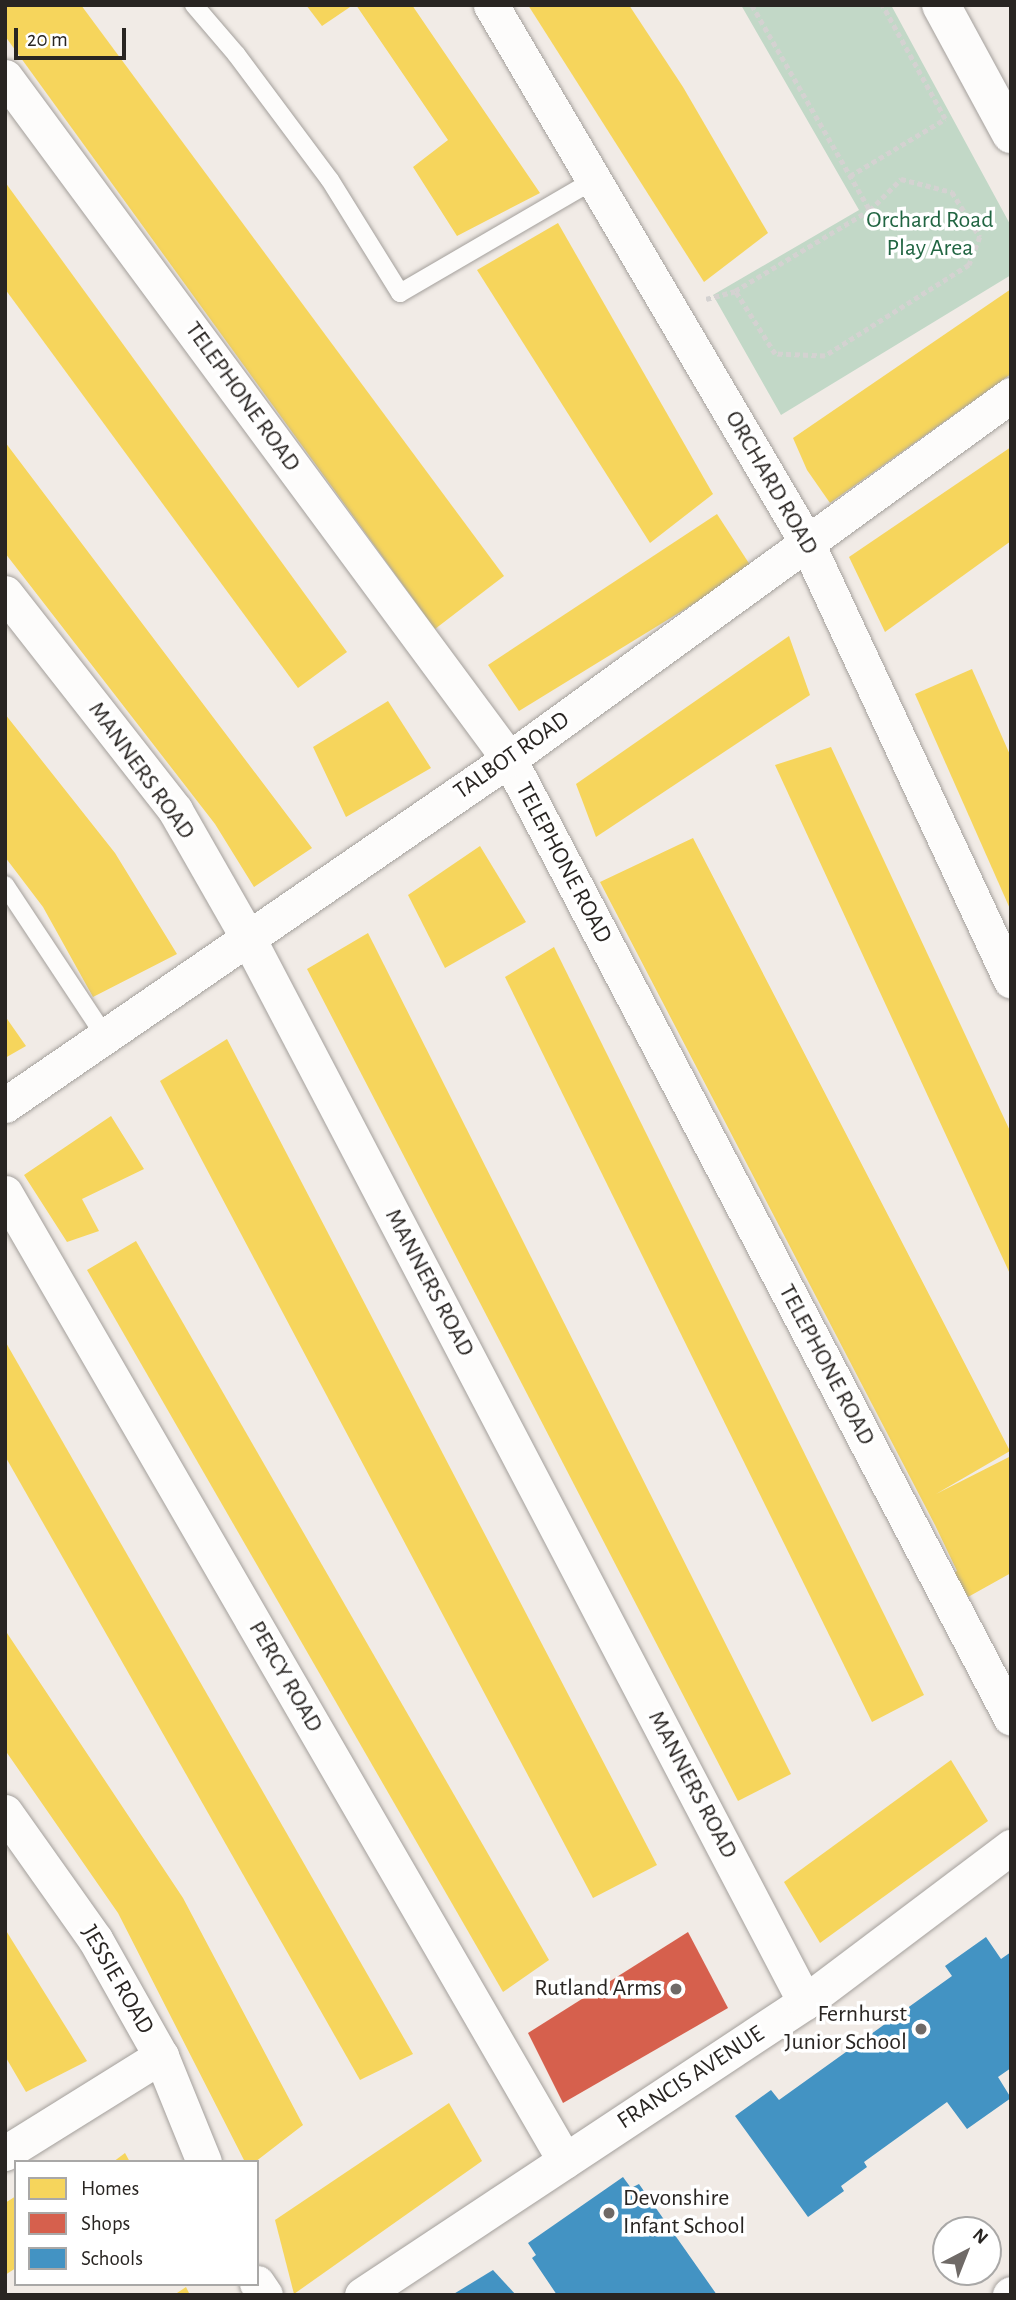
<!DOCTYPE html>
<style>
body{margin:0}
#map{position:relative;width:1016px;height:2300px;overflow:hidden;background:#f1ebe6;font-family:"Alegreya Sans",sans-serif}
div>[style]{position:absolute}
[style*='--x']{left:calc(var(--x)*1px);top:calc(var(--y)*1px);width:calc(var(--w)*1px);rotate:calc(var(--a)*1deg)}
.green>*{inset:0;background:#c2d8c7}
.homes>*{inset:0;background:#f6d55c}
.shops>*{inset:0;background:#d6604d}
.schools>*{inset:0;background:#4393c3}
.path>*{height:4.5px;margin-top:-2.25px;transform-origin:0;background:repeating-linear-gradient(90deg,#d4d2d1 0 5px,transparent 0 8.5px)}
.roads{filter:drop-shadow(0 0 2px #a4a09c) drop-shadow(0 0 2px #a4a09c)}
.service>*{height:18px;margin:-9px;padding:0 9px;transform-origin:9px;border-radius:9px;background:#fdfcfb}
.minor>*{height:35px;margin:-17.5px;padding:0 17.5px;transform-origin:17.5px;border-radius:17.5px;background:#fdfcfb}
.primary>*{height:38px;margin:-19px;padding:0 19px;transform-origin:19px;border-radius:19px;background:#fdfcfb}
.dots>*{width:19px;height:19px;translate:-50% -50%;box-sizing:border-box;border:4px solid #fff;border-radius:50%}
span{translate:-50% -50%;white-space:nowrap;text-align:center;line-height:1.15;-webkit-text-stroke:7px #fff;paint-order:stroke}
.park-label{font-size:24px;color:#216542}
.street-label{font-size:24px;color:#292522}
.poi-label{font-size:24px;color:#292522}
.right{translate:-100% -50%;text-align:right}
.left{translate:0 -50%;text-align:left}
.frame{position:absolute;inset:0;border:7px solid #292522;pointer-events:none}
.legend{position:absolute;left:14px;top:2160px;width:245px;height:126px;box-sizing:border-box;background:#fff;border:2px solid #a9a8a7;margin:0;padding:9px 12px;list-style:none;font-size:21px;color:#292522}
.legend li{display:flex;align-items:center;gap:14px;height:35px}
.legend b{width:35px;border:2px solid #a9a8a7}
.north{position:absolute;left:932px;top:2216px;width:70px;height:70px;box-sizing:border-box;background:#fff;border:2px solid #a9a8a7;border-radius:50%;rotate:42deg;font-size:19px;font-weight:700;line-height:28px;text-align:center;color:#292522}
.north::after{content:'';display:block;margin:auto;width:24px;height:32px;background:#6f6a67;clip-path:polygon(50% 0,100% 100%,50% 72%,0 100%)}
.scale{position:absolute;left:14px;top:28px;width:112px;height:32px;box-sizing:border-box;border:4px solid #292522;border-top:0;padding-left:9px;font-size:21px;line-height:24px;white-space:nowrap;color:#292522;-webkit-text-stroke:5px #fff;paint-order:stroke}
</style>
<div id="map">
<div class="green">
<div style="clip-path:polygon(741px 5px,891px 5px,1011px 226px,1011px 275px,781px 415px,713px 295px,859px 210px)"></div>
</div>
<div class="homes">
<div style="clip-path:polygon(5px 5px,81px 5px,504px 576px,435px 629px,5px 36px)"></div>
<div style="clip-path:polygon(306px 5px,353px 5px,322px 26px)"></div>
<div style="clip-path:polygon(356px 5px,412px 5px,540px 193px,457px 236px,413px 167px,448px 140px)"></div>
<div style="clip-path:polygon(528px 5px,629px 5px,683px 87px,768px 233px,704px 282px)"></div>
<div style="clip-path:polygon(5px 182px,347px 652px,298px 688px,5px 289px)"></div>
<div style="clip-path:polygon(558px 223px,713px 494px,650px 543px,477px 270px)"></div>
<div style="clip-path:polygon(1011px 289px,1011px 374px,830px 503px,807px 470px,793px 438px)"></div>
<div style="clip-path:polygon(5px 442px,312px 848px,254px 887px,215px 824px,5px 553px)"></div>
<div style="clip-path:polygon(1011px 447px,1011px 541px,885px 632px,849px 557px)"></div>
<div style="clip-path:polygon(717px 514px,752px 568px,519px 711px,488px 665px)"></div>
<div style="clip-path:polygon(789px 636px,810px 695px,596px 837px,576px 784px)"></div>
<div style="clip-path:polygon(972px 669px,1011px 757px,1011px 911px,915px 694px)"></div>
<div style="clip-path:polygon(388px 701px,431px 768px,346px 817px,313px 747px)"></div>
<div style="clip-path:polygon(5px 714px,115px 853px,177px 954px,93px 997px,43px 907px,5px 857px)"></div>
<div style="clip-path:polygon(831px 747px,1011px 1133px,1011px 1276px,775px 765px)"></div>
<div style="clip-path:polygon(693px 838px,1010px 1451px,936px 1494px,1011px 1456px,1011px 1573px,968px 1597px,953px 1573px,957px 1571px,935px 1525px,600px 882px)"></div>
<div style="clip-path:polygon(480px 846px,526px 922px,445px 968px,408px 895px)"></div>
<div style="clip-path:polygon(368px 933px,791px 1774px,738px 1801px,307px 969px)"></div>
<div style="clip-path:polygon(554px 947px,924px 1695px,872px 1722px,505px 977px)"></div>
<div style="clip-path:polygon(5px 1016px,26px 1046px,5px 1058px)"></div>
<div style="clip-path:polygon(227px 1039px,657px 1865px,593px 1898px,160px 1081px)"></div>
<div style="clip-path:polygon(111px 1116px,144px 1169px,82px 1199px,99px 1231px,67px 1242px,24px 1175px)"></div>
<div style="clip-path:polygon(136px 1241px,549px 1960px,503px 1992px,87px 1270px)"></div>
<div style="clip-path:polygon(5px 1341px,413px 2054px,360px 2080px,5px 1456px)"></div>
<div style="clip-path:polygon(5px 1630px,183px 1898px,303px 2125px,255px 2162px,245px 2162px,118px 1913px,5px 1750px)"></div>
<div style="clip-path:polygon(951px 1760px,988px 1821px,820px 1943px,784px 1882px)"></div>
<div style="clip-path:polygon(5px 1929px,87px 2061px,26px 2092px,5px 2056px)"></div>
<div style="clip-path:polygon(449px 2103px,482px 2161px,294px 2294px,275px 2220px)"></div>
<div style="clip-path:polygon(125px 2153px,130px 2162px,113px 2162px)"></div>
<div style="clip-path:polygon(16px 2196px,16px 2268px,5px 2275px,5px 2203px)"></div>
<div style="clip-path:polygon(186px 2287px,190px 2295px,174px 2295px)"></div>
</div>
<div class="shops">
<div style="clip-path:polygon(688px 1932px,728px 2008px,563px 2103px,528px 2033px)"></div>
</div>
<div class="schools">
<div style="clip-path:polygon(986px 1937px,1001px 1959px,1011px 1952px,1011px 2068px,998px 2077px,1011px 2098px,967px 2129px,947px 2102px,864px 2162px,867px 2167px,841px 2186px,844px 2191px,808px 2217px,735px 2116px,771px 2090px,779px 2100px,952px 1976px,945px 1966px)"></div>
<div style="clip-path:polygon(623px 2177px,631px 2188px,639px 2184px,717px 2295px,557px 2295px,532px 2258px,536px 2255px,528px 2243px)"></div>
<div style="clip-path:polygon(493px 2270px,516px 2295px,452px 2295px)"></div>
</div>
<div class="path">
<div style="--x:752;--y:5;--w:237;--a:60.1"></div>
<div style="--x:850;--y:176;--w:111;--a:-31"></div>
<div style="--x:945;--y:119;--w:130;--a:-118.9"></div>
<div style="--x:901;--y:179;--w:53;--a:14.3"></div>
<div style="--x:952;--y:192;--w:53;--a:58.1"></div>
<div style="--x:980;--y:237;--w:30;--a:111"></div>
<div style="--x:969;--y:265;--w:170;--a:147.7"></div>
<div style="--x:825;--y:356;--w:50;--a:-177.7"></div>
<div style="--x:775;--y:354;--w:75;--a:-122.4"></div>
<div style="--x:735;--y:291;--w:157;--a:-31"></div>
<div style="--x:870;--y:210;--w:44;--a:-45"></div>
<div style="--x:706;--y:299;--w:30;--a:-15"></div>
</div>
<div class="roads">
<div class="service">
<div style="--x:194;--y:5;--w:65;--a:49.4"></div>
<div style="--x:236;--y:54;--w:157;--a:53.3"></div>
<div style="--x:330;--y:180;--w:133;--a:58.2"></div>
<div style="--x:400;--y:293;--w:225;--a:-30.2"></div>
<div style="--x:5;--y:885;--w:181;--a:56.5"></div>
</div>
<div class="minor">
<div style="--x:491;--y:5;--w:622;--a:59.56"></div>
<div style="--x:806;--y:541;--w:485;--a:65"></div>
<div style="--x:5;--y:77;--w:848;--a:53.54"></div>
<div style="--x:509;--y:759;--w:1082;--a:62.37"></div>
<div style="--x:5;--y:593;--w:276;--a:51.9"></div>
<div style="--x:175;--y:810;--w:147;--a:60.3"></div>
<div style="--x:248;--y:938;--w:1201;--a:62.37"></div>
<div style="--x:5;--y:1105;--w:611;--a:-34.47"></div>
<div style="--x:509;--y:759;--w:620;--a:-35.95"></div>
<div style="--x:5;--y:1193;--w:1118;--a:59.95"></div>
<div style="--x:5;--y:1812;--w:156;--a:54.7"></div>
<div style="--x:95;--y:1939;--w:134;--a:60.6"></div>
<div style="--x:161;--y:2056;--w:114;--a:67.9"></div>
<div style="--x:5;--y:2153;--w:184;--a:-31.9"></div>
<div style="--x:257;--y:2283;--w:14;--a:56"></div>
<div style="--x:362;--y:2295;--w:531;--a:-33.48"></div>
<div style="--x:805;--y:2002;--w:258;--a:-37"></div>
<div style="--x:1010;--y:2295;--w:1;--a:-45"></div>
</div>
<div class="primary">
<div style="--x:941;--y:5;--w:147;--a:61.5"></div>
</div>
</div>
<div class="dots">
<div style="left:676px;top:1989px;background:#6f6a67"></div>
<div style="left:921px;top:2029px;background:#6f6a67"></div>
<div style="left:609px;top:2213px;background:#6f6a67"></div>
</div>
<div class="park-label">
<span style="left:930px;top:235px">Orchard Road<br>Play Area</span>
</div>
<div class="street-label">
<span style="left:242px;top:397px;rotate:54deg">TELEPHONE ROAD</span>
<span style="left:771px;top:483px;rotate:60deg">ORCHARD ROAD</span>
<span style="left:512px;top:756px;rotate:-35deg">TALBOT ROAD</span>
<span style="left:141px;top:771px;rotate:54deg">MANNERS ROAD</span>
<span style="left:563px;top:863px;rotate:62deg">TELEPHONE ROAD</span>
<span style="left:429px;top:1283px;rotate:62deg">MANNERS ROAD</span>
<span style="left:826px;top:1365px;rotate:62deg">TELEPHONE ROAD</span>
<span style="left:285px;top:1677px;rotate:60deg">PERCY ROAD</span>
<span style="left:692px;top:1785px;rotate:62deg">MANNERS ROAD</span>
<span style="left:117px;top:1980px;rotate:60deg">JESSIE ROAD</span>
<span style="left:691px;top:2078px;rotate:-33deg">FRANCIS AVENUE</span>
</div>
<div class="poi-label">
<span class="right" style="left:662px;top:1989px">Rutland Arms</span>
<span class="right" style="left:907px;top:2029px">Fernhurst<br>Junior School</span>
<span class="left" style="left:623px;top:2213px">Devonshire<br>Infant School</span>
</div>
<div class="frame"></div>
<ul class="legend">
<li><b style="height:19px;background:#f6d55c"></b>Homes</li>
<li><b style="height:19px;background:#d6604d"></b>Shops</li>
<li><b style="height:19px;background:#4393c3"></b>Schools</li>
</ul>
<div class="north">N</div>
<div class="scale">20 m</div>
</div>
